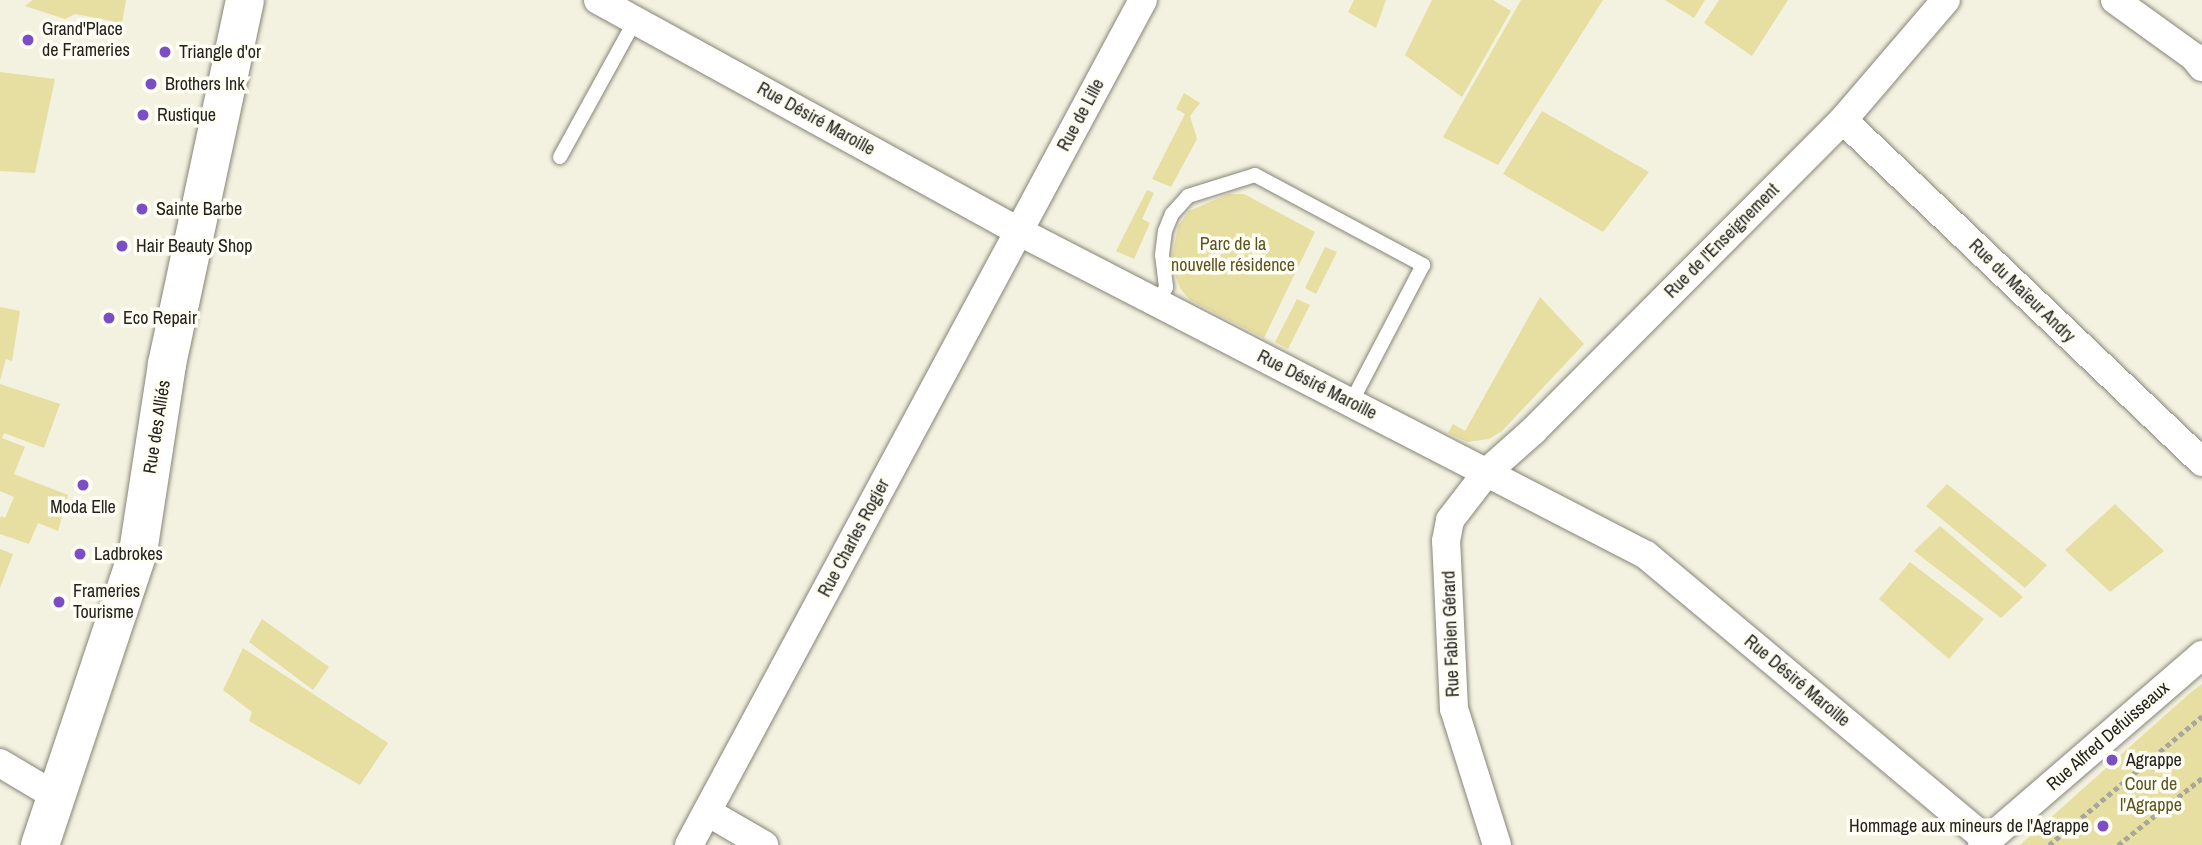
<!DOCTYPE html>
<meta charset="utf-8">
<style>
body{margin:0}
#map{position:relative;width:2202px;height:845px;overflow:hidden;background:#f3f1e0;font-family:"Archivo Narrow",sans-serif}
div>[style]{position:absolute}
[style*='--x']{left:calc(var(--x)*1px);top:calc(var(--y)*1px);width:calc(var(--w)*1px);rotate:calc(var(--a)*1deg)}
.green>*{inset:0;background:#e7dea2}
.path>*{height:4.5px;margin-top:-2.25px;transform-origin:0;background:repeating-linear-gradient(90deg,#a8a79a 0 5px,transparent 0 8.5px)}
.roads{filter:drop-shadow(0 0 2px #878577) drop-shadow(0 0 2px #878577)}
.lane>*{height:14px;margin:-7px;padding:0 7px;transform-origin:7px;border-radius:7px;background:#fff}
.street>*{height:28px;margin:-14px;padding:0 14px;transform-origin:14px;border-radius:14px;background:#fff}
.secondary>*{height:38px;margin:-19px;padding:0 19px;transform-origin:19px;border-radius:19px;background:#fff}
.dots>*{width:19px;height:19px;translate:-50% -50%;box-sizing:border-box;border:4px solid #fffef4;border-radius:50%}
span{translate:-50% -50%;white-space:nowrap;text-align:center;line-height:1.15;-webkit-text-stroke:7px #fffef4;paint-order:stroke}
.poi-label{font-size:18px;color:#23221d}
.left{translate:0 -50%;text-align:left}
.right{translate:-100% -50%;text-align:right}
.street-label{font-size:18px;color:#23221d}
.park-label{font-size:18px;color:#5c541f}
</style>
<div id="map">
<div class="green">
<div style="clip-path:polygon(33px 0,126px 0,122px 23px,75px 14px,65px 19px,25px 6px)"></div>
<div style="clip-path:polygon(1354px 0,1386px 0,1376px 28px,1348px 12px)"></div>
<div style="clip-path:polygon(1432px 0,1493px 0,1511px 11px,1462px 97px,1405px 55px)"></div>
<div style="clip-path:polygon(1521px 0,1603px 0,1498px 165px,1443px 137px)"></div>
<div style="clip-path:polygon(1665px 0,1705px 0,1694px 18px)"></div>
<div style="clip-path:polygon(1719px 0,1788px 0,1752px 56px,1704px 23px)"></div>
<div style="clip-path:polygon(0 72px,55px 79px,35px 173px,0 171px)"></div>
<div style="clip-path:polygon(1184px 93px,1200px 103px,1190px 116px,1197px 139px,1171px 187px,1152px 179px,1185px 114px,1176px 109px)"></div>
<div style="clip-path:polygon(1542px 111px,1649px 172px,1603px 232px,1503px 174px)"></div>
<div style="clip-path:polygon(1147px 190px,1154px 193px,1142px 219px,1150px 223px,1134px 259px,1116px 251px)"></div>
<div style="clip-path:polygon(1228px 194px,1244px 194px,1315px 232px,1264px 338px,1190px 300px,1180px 288px,1171px 264px,1178px 226px,1189px 211px)"></div>
<div style="clip-path:polygon(1325px 247px,1337px 252px,1316px 294px,1305px 288px)"></div>
<div style="clip-path:polygon(1540px 297px,1584px 344px,1502px 431px,1489px 439px,1467px 442px,1448px 433px,1453px 424px,1465px 431px)"></div>
<div style="clip-path:polygon(1297px 299px,1310px 305px,1288px 349px,1275px 342px)"></div>
<div style="clip-path:polygon(0 307px,20px 311px,12px 361px,6px 359px,0 380px)"></div>
<div style="clip-path:polygon(0 384px,60px 404px,44px 448px,4px 433px,2px 438px,25px 447px,14px 474px,68px 495px,58px 531px,38px 523px,29px 544px,0 534px,0 519px,1px 516px,5px 518px,14px 497px,0 491px)"></div>
<div style="clip-path:polygon(1947px 484px,2047px 565px,2025px 588px,1926px 506px)"></div>
<div style="clip-path:polygon(2115px 504px,2164px 551px,2110px 592px,2065px 550px)"></div>
<div style="clip-path:polygon(1940px 526px,2023px 597px,2001px 618px,1914px 551px)"></div>
<div style="clip-path:polygon(0 549px,13px 554px,0 588px)"></div>
<div style="clip-path:polygon(1910px 562px,1984px 619px,1949px 659px,1879px 599px)"></div>
<div style="clip-path:polygon(262px 619px,329px 667px,313px 690px,249px 642px)"></div>
<div style="clip-path:polygon(243px 648px,388px 743px,360px 785px,249px 721px,252px 712px,223px 690px)"></div>
<div style="clip-path:polygon(2202px 684px,2202px 845px,2020px 845px,2190px 693px)"></div>
</div>
<div class="path">
<div style="--x:2049;--y:845;--w:200;--a:-40.1"></div>
<div style="--x:2118;--y:845;--w:107;--a:-38.6"></div>
</div>
<div class="roads">
<div class="lane">
<div style="--x:560;--y:157;--w:158;--a:-61.2"></div>
<div style="--x:1158;--y:303;--w:18;--a:-63"></div>
<div style="--x:1166;--y:287;--w:32;--a:-97"></div>
<div style="--x:1162;--y:255;--w:24;--a:-83"></div>
<div style="--x:1165;--y:231;--w:18;--a:-68"></div>
<div style="--x:1172;--y:214;--w:24;--a:-48"></div>
<div style="--x:1188;--y:196;--w:70;--a:-17.4"></div>
<div style="--x:1255;--y:175;--w:191;--a:28.2"></div>
<div style="--x:1423;--y:265;--w:156;--a:117.6"></div>
</div>
<div class="street">
<div style="--x:598;--y:0;--w:479;--a:28.8"></div>
<div style="--x:1018;--y:231;--w:707;--a:27.29"></div>
<div style="--x:1646;--y:555;--w:444;--a:39.9"></div>
<div style="--x:2115;--y:0;--w:97;--a:35.8"></div>
<div style="--x:2194;--y:57;--w:13;--a:51"></div>
<div style="--x:1843;--y:120;--w:496;--a:43.6"></div>
<div style="--x:0;--y:763;--w:63;--a:30.7"></div>
<div style="--x:709;--y:813;--w:64;--a:30.2"></div>
<div style="--x:689;--y:845;--w:959;--a:-61.75"></div>
<div style="--x:1497;--y:845;--w:143;--a:-107.5"></div>
<div style="--x:1454;--y:709;--w:168;--a:-92.7"></div>
<div style="--x:1446;--y:541;--w:21;--a:-79"></div>
<div style="--x:1450;--y:520;--w:61;--a:-52.4"></div>
<div style="--x:1487;--y:472;--w:62;--a:-41.7"></div>
<div style="--x:1533;--y:431;--w:439;--a:-45.1"></div>
<div style="--x:1843;--y:120;--w:158;--a:-49.4"></div>
<div style="--x:1982;--y:845;--w:291;--a:-40.8"></div>
</div>
<div class="secondary">
<div style="--x:40;--y:845;--w:309;--a:-71.5"></div>
<div style="--x:138;--y:552;--w:190;--a:-81.2"></div>
<div style="--x:167;--y:364;--w:372;--a:-77.9"></div>
</div>
</div>
<div class="dots">
<div style="left:28px;top:40px;background:#7c4ec6"></div>
<div style="left:165px;top:52px;background:#7c4ec6"></div>
<div style="left:151px;top:84px;background:#7c4ec6"></div>
<div style="left:143px;top:115px;background:#7c4ec6"></div>
<div style="left:142px;top:209px;background:#7c4ec6"></div>
<div style="left:122px;top:246px;background:#7c4ec6"></div>
<div style="left:109px;top:318px;background:#7c4ec6"></div>
<div style="left:83px;top:485px;background:#7c4ec6"></div>
<div style="left:80px;top:554px;background:#7c4ec6"></div>
<div style="left:59px;top:602px;background:#7c4ec6"></div>
<div style="left:2112px;top:760px;background:#7c4ec6"></div>
<div style="left:2103px;top:826px;background:#7c4ec6"></div>
</div>
<div class="poi-label">
<span class="left" style="left:42px;top:40px">Grand'Place<br>de Frameries</span>
<span class="left" style="left:179px;top:52px">Triangle d'or</span>
<span class="left" style="left:165px;top:84px">Brothers Ink</span>
<span class="left" style="left:157px;top:115px">Rustique</span>
<span class="left" style="left:156px;top:209px">Sainte Barbe</span>
<span class="left" style="left:136px;top:246px">Hair Beauty Shop</span>
<span class="left" style="left:123px;top:318px">Eco Repair</span>
<span style="left:83px;top:507px">Moda Elle</span>
<span class="left" style="left:94px;top:554px">Ladbrokes</span>
<span class="left" style="left:73px;top:602px">Frameries<br>Tourisme</span>
<span class="left" style="left:2126px;top:760px">Agrappe</span>
<span class="right" style="left:2089px;top:826px">Hommage aux mineurs de l'Agrappe</span>
</div>
<div class="street-label">
<span style="left:1081px;top:115px;rotate:-62deg">Rue de Lille</span>
<span style="left:816px;top:119px;rotate:29deg">Rue Désiré Maroille</span>
<span style="left:1722px;top:241px;rotate:-45deg">Rue de l'Enseignement</span>
<span style="left:2022px;top:291px;rotate:44deg">Rue du Maïeur Andry</span>
<span style="left:1317px;top:385px;rotate:27deg">Rue Désiré Maroille</span>
<span style="left:157px;top:427px;rotate:-81deg">Rue des Alliés</span>
<span style="left:854px;top:538px;rotate:-62deg">Rue Charles Rogier</span>
<span style="left:1451px;top:634px;rotate:-92deg">Rue Fabien Gérard</span>
<span style="left:1797px;top:681px;rotate:40deg">Rue Désiré Maroille</span>
<span style="left:2108px;top:736px;rotate:-41deg">Rue Alfred Defuisseaux</span>
</div>
<div class="park-label">
<span style="left:1233px;top:255px">Parc de la<br>nouvelle résidence</span>
<span style="left:2151px;top:795px">Cour de<br>l'Agrappe</span>
</div>
</div>
